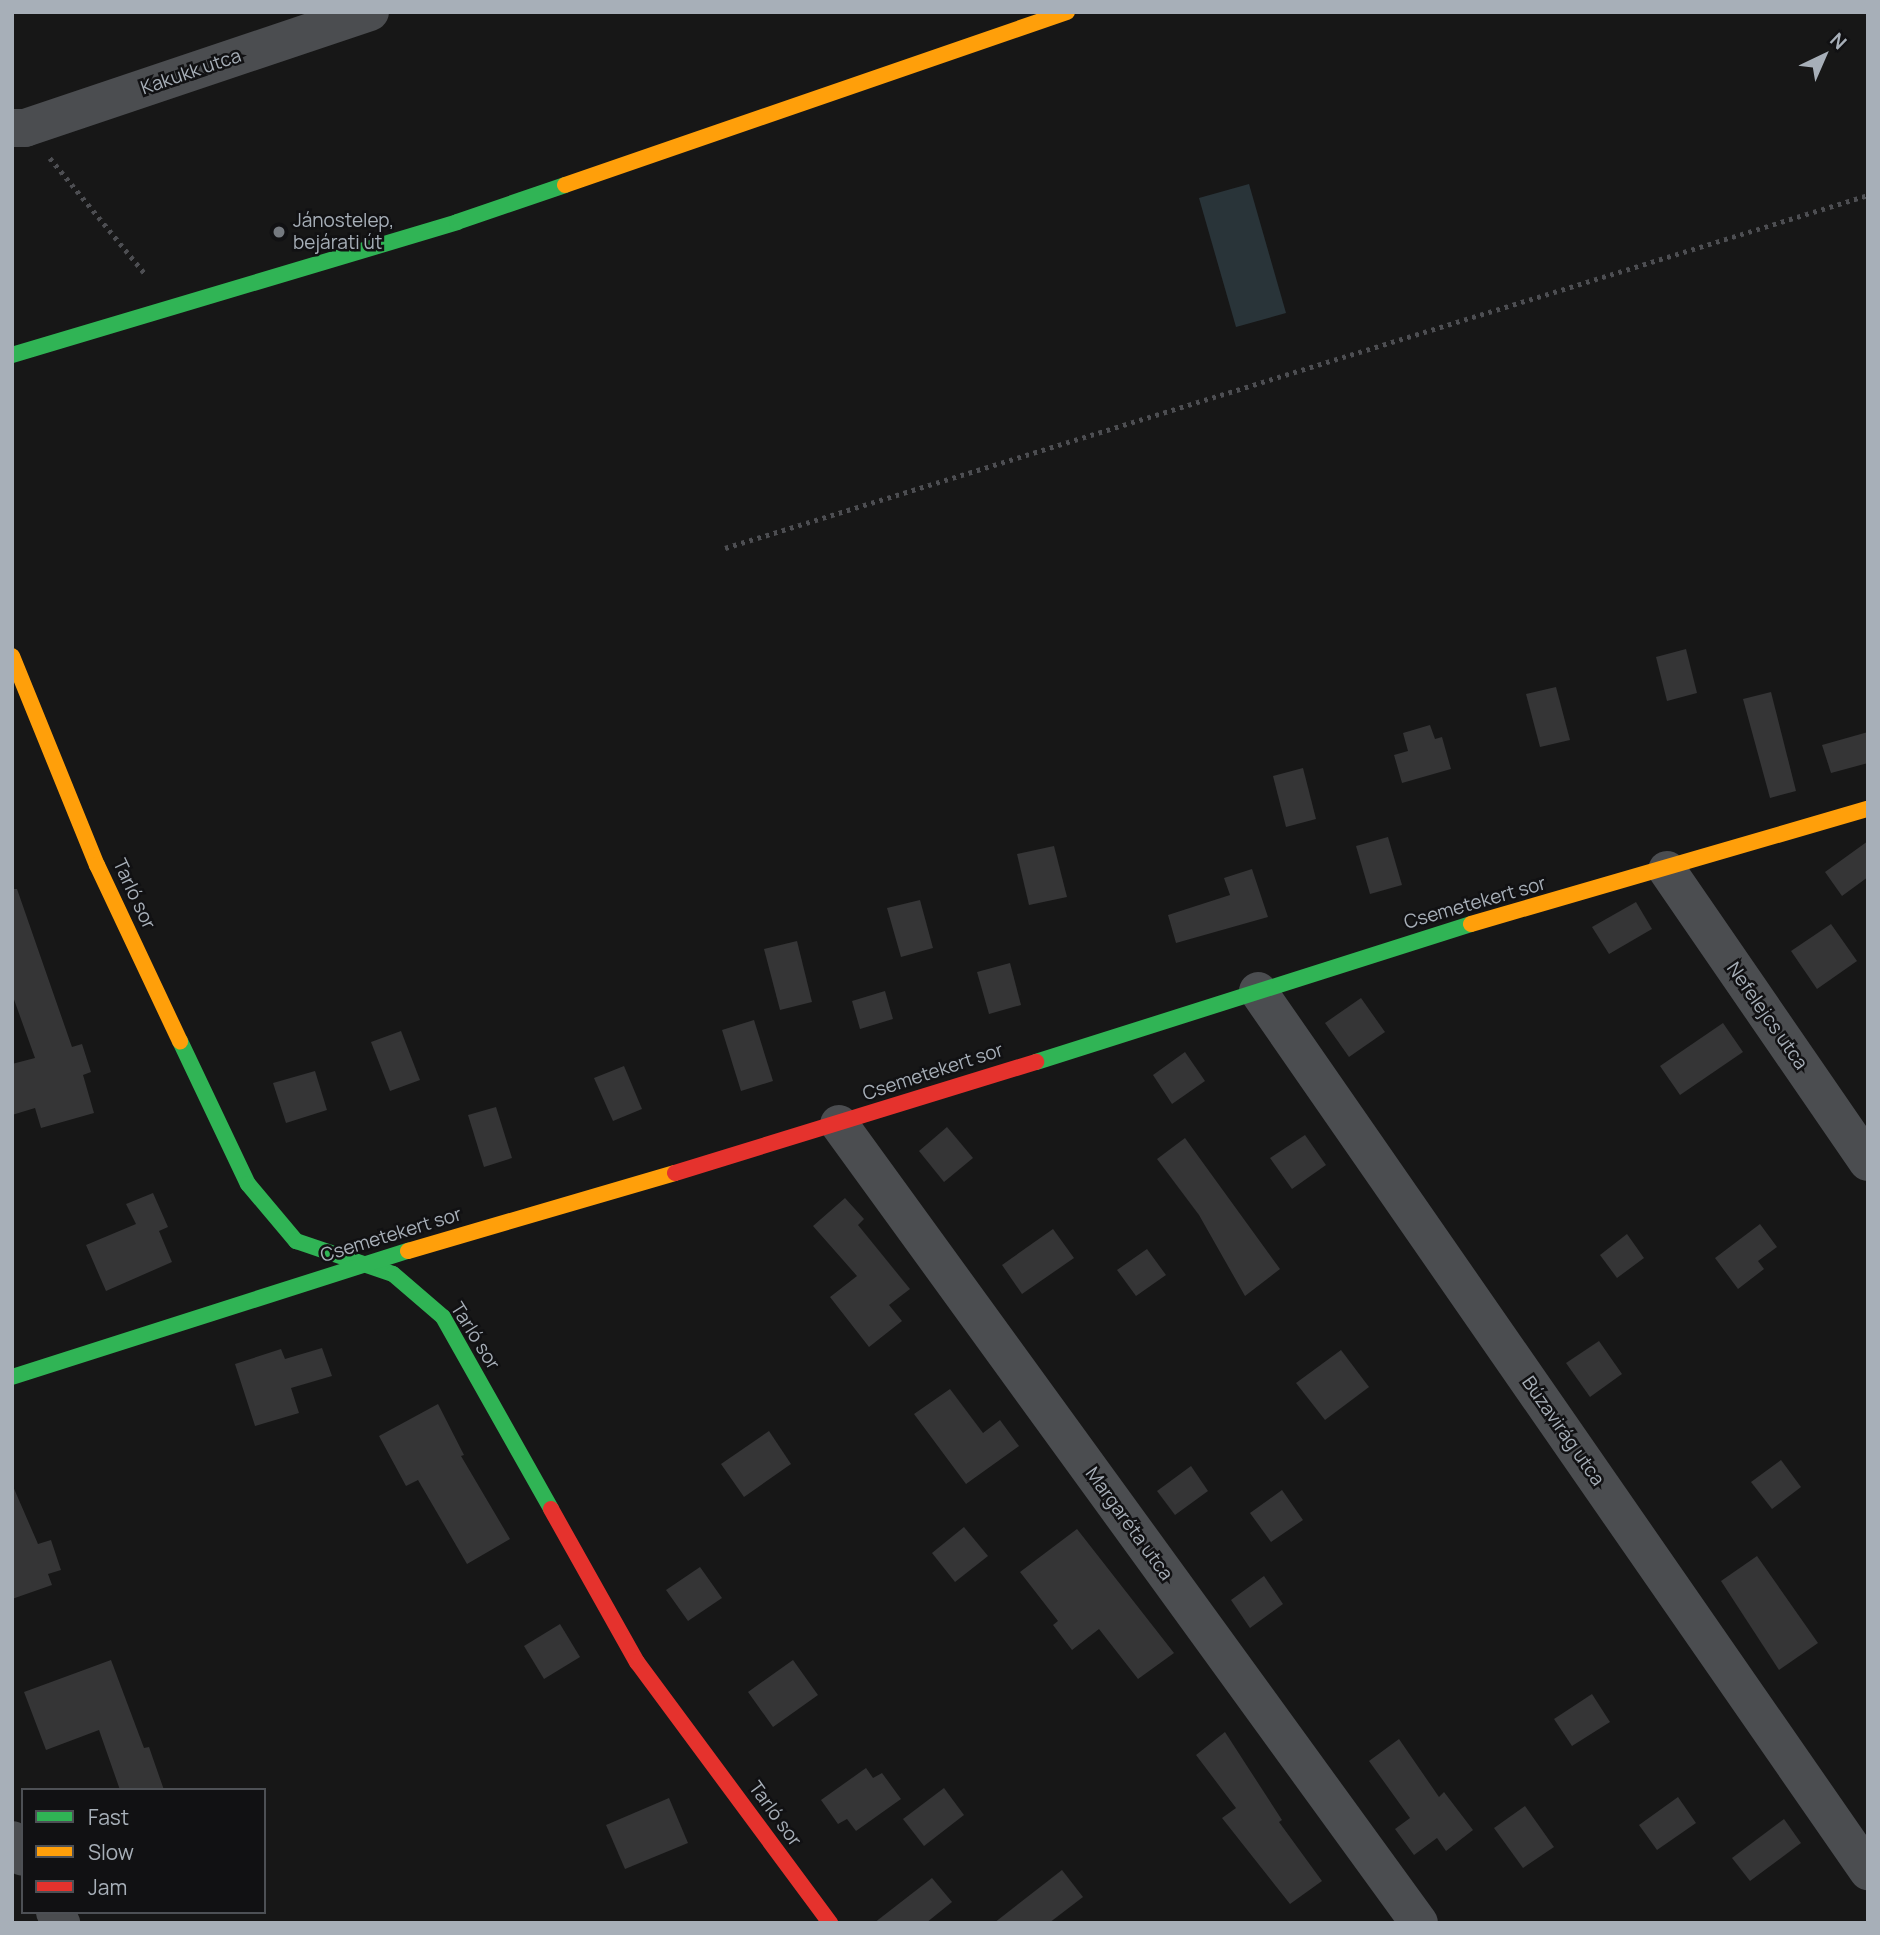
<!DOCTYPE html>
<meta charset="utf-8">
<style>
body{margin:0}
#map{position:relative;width:1880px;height:1935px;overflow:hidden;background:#171717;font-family:Manrope,sans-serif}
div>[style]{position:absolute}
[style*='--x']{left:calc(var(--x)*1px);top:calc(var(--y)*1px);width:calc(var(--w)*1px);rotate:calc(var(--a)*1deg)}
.water>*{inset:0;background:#293439}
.building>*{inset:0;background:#353536}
.path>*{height:4.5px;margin-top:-2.25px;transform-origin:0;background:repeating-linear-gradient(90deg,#4d4e52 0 3.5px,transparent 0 8.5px)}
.street>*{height:38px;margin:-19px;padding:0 19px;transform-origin:19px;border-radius:19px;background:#4b4d50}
.fast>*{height:16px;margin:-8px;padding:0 8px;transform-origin:8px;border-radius:8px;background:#30b455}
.slow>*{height:16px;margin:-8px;padding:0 8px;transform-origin:8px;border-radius:8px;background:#ff9f0a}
.jam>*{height:16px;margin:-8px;padding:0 8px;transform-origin:8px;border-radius:8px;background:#e5322d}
.dots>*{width:19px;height:19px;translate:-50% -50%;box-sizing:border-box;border:4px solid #111113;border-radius:50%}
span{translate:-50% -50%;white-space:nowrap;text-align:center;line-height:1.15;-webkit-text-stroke:5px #111113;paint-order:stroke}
.street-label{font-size:19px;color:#a7afb8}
.poi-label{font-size:19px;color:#a7afb8}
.left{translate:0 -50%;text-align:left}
.frame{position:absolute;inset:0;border:14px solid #a7afb8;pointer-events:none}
.legend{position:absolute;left:21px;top:1788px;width:245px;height:126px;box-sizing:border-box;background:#111113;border:2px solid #4d5055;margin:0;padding:9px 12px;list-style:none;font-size:21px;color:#a7afb8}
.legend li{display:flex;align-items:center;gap:14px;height:35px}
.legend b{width:35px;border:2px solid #4d5055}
.north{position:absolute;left:1789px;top:21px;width:70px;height:70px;-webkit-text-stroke:5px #111113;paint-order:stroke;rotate:44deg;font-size:19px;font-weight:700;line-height:28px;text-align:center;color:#a7afb8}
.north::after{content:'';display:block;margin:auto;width:24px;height:32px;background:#a7afb8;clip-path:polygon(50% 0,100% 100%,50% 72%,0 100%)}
</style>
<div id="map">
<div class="water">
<div style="clip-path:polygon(1249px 184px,1286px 313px,1236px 327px,1199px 198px)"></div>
</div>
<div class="building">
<div style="clip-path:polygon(1686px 649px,1697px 693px,1667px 701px,1656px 657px)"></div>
<div style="clip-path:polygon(1556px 687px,1570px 740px,1540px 747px,1526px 694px)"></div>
<div style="clip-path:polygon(1771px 692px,1796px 791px,1770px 798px,1743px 699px)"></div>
<div style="clip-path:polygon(1430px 725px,1435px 739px,1442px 737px,1451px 769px,1402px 783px,1394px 755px,1408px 751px,1403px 733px)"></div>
<div style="clip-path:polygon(1868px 732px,1868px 763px,1831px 773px,1822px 745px)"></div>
<div style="clip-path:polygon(1303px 768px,1316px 819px,1286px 827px,1273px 776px)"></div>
<div style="clip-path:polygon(1388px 837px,1402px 885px,1370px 894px,1356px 846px)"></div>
<div style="clip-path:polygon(1868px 841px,1868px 877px,1842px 896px,1825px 872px)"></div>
<div style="clip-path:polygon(1054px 846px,1067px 897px,1029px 905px,1017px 854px)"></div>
<div style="clip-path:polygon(1252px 869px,1268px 917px,1176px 943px,1168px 915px,1230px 895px,1224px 878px)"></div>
<div style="clip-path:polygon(12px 889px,17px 889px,72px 1047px,82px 1044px,91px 1072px,83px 1075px,94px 1113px,41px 1128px,35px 1108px,12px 1115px,12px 1064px,35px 1058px,12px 994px)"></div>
<div style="clip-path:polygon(920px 900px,933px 948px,901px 957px,887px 908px)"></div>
<div style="clip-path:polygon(1636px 902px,1652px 929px,1609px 954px,1592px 927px)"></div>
<div style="clip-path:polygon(1831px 924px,1857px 961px,1817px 989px,1791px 951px)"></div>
<div style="clip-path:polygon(797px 941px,812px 1002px,780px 1010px,764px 949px)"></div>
<div style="clip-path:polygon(1010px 963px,1021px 1005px,989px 1014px,977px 972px)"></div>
<div style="clip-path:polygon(885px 991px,893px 1019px,860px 1029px,852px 1001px)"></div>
<div style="clip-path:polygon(1361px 998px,1385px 1032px,1349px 1057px,1325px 1023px)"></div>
<div style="clip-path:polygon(754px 1020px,773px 1081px,741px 1091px,722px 1030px)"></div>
<div style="clip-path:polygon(1723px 1023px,1743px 1052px,1680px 1095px,1660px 1066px)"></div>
<div style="clip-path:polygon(401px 1031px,420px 1080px,390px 1091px,371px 1042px)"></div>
<div style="clip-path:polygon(1185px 1052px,1205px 1081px,1172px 1104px,1153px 1075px)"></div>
<div style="clip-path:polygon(624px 1066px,642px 1109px,613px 1121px,594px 1078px)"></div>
<div style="clip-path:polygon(315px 1071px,327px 1110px,286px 1123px,273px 1083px)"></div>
<div style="clip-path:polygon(496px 1107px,512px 1158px,484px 1167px,468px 1115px)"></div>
<div style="clip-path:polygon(947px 1127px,973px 1158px,944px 1182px,919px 1151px)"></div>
<div style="clip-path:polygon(1305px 1135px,1326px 1165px,1292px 1189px,1270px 1158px)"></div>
<div style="clip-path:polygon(1185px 1138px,1280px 1269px,1245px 1296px,1199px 1215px,1157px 1159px)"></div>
<div style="clip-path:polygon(153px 1193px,168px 1227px,159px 1231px,172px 1262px,106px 1291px,86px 1245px,136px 1224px,126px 1204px)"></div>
<div style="clip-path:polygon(845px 1198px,864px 1219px,858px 1225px,910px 1289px,889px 1305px,902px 1321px,869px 1347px,830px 1297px,857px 1276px,813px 1226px)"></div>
<div style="clip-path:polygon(1760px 1224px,1777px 1247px,1758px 1261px,1764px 1269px,1738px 1289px,1715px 1258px)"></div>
<div style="clip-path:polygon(1053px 1229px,1074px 1258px,1022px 1294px,1002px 1265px)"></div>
<div style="clip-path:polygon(1627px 1234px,1644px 1258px,1617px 1278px,1600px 1255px)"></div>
<div style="clip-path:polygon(1147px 1249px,1166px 1275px,1136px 1296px,1117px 1270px)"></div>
<div style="clip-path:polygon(1599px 1341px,1622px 1374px,1590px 1397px,1566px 1363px)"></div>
<div style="clip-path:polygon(322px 1348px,332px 1376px,291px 1388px,299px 1413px,255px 1426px,235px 1364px,281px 1349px,285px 1359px)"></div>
<div style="clip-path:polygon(1341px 1350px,1369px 1387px,1325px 1420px,1296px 1383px)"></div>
<div style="clip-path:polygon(950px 1389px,983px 1433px,1000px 1420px,1019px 1446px,966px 1484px,914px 1414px)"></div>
<div style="clip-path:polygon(438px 1404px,464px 1455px,461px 1456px,510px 1539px,467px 1564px,418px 1480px,406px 1486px,379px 1436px)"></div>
<div style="clip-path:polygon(769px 1431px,791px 1464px,744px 1497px,721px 1464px)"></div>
<div style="clip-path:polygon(1781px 1460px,1801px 1487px,1772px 1509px,1751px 1482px)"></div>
<div style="clip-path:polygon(1191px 1466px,1208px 1491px,1175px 1515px,1157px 1491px)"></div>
<div style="clip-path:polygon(12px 1484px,38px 1544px,51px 1540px,61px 1570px,48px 1574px,52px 1585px,12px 1599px)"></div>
<div style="clip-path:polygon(1282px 1490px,1303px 1520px,1271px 1542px,1250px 1513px)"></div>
<div style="clip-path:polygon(964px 1527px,988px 1556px,955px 1582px,932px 1553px)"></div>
<div style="clip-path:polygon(1077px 1529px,1174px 1653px,1138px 1679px,1099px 1629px,1072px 1650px,1053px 1625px,1058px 1621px,1020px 1572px)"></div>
<div style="clip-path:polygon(1757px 1556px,1818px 1643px,1779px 1670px,1721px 1581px)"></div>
<div style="clip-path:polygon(700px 1567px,722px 1598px,688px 1621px,666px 1590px)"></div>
<div style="clip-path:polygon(1264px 1576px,1283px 1604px,1250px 1628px,1231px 1600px)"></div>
<div style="clip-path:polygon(560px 1624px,580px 1657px,544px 1679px,524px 1646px)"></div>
<div style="clip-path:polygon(111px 1660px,144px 1748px,149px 1747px,164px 1790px,120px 1790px,99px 1730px,46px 1750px,24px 1692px)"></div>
<div style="clip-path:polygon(793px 1660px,818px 1695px,773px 1727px,748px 1692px)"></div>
<div style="clip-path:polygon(1592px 1694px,1610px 1722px,1572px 1746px,1554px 1719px)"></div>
<div style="clip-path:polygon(1225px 1732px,1282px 1820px,1279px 1822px,1322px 1881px,1290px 1904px,1222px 1818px,1236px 1808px,1196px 1755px)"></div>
<div style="clip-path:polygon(1399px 1739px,1439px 1797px,1444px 1792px,1473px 1830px,1446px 1851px,1437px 1838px,1414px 1855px,1395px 1829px,1410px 1818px,1369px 1761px)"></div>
<div style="clip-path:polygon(866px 1768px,873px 1778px,882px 1773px,901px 1799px,856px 1831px,847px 1819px,838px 1824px,821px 1800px)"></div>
<div style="clip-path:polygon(944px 1788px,964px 1815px,924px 1846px,903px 1819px)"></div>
<div style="clip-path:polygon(1678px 1797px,1696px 1823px,1657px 1850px,1639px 1825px)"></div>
<div style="clip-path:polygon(669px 1798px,688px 1843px,625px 1869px,606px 1825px)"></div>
<div style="clip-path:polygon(1525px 1806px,1554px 1847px,1523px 1868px,1494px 1828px)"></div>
<div style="clip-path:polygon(1784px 1819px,1801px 1843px,1750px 1881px,1732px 1858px)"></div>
<div style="clip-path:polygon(1062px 1870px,1083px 1897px,1049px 1923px,994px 1923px)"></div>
<div style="clip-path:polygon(932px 1878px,952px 1902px,926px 1923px,874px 1923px)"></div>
</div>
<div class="path">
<div style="--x:50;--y:158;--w:151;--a:50.6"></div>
<div style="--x:725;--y:548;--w:1196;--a:-17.16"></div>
</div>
<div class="street">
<div style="--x:12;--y:128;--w:13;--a:0"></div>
<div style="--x:25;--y:128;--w:364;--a:-18.6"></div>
<div style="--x:1667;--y:870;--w:354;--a:55.5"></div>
<div style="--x:1258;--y:991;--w:1071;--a:55.27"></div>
<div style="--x:839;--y:1124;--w:987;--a:54.02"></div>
<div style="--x:12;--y:1840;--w:20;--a:57"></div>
<div style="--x:55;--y:1912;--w:13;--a:61"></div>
</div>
<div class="fast">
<div style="--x:12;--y:355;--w:464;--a:-16.6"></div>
<div style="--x:457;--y:222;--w:114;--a:-18.9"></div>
<div style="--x:180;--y:1041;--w:158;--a:64.6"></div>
<div style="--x:248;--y:1184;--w:75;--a:49.9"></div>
<div style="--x:296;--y:1241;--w:102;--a:18.8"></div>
<div style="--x:393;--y:1274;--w:66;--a:40.7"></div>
<div style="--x:443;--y:1317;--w:220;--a:60.6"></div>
<div style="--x:1036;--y:1062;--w:456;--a:-17.6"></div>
<div style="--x:12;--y:1377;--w:416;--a:-17.7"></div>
</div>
<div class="slow">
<div style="--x:565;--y:185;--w:531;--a:-19.02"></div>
<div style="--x:12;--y:656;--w:226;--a:67.9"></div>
<div style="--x:97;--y:865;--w:195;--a:64.8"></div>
<div style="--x:1471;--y:924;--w:413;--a:-16.2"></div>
<div style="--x:408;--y:1251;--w:278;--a:-16.3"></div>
</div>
<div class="jam">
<div style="--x:675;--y:1173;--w:378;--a:-17.1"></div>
<div style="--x:551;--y:1509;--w:176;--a:60.7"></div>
<div style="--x:637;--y:1662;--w:325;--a:53.5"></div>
</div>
<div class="dots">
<div style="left:279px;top:232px;background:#757a80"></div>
</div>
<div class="street-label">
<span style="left:191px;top:72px;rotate:-19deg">Kakukk utca</span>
<span style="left:134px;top:894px;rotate:65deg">Tarló sor</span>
<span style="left:1475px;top:903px;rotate:-16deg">Csemetekert sor</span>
<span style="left:1767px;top:1016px;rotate:55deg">Nefelejcs utca</span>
<span style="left:933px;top:1072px;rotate:-18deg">Csemetekert sor</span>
<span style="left:391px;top:1235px;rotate:-17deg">Csemetekert sor</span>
<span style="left:475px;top:1336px;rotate:58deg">Tarló sor</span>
<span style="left:1563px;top:1431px;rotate:55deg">Búzavirág utca</span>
<span style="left:1129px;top:1524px;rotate:54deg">Margaréta utca</span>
<span style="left:775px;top:1814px;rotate:54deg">Tarló sor</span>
</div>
<div class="poi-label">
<span class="left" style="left:293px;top:232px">Jánostelep,<br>bejárati út</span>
</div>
<div class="frame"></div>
<ul class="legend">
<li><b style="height:9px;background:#30b455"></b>Fast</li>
<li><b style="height:9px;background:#ff9f0a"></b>Slow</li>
<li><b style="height:9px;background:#e5322d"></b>Jam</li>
</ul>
<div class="north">N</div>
</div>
